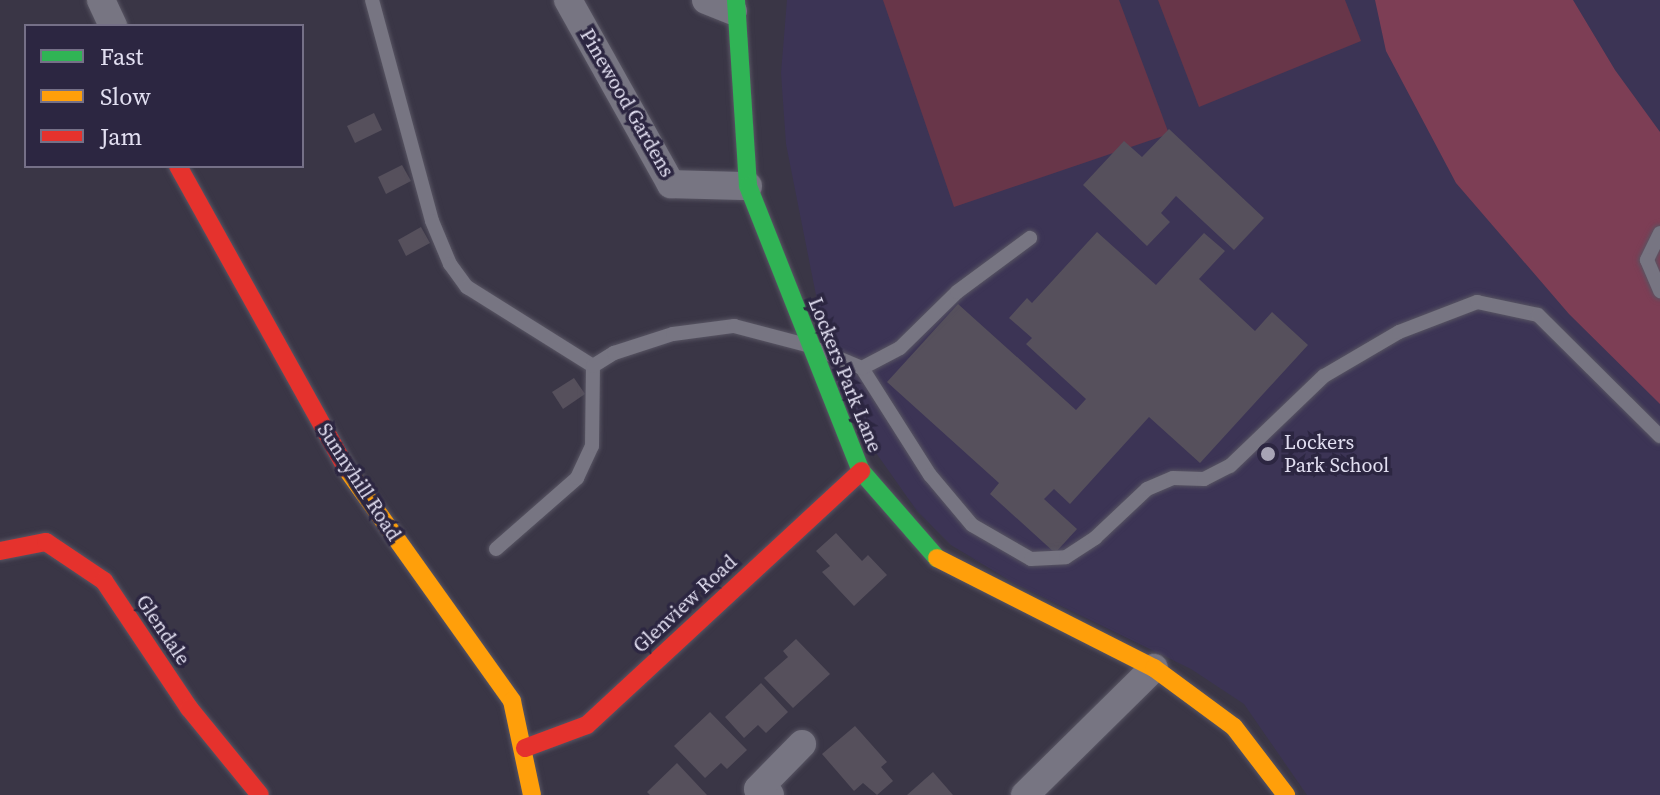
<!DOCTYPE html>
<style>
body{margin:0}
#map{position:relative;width:1660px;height:795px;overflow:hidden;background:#3a3646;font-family:"Source Serif 4",serif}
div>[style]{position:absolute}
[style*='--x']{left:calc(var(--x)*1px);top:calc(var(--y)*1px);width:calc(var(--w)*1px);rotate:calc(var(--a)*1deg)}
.built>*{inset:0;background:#3c3455}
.green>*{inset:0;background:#683649}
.forest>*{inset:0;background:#7d3e55}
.building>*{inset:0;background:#56505c}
.roads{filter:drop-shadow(0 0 2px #585563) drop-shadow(0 0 2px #585563)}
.lane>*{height:14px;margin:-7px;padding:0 7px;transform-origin:7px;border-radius:7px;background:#777582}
.street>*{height:28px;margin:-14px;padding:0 14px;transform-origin:14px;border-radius:14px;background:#777582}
.fast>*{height:18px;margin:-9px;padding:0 9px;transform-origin:9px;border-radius:9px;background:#30b455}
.slow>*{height:18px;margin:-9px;padding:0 9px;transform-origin:9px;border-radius:9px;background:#ff9f0a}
.jam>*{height:18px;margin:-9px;padding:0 9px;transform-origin:9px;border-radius:9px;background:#e5322d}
.dots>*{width:22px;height:22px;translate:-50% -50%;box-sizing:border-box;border:4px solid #2c2641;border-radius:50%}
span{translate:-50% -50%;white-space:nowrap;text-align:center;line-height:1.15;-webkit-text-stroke:7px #2c2641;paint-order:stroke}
.street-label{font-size:20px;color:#e2dff1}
.poi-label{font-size:20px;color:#e2dff1}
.left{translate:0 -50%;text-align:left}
.legend{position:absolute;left:24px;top:24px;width:280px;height:144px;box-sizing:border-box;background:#2c2641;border:2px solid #757087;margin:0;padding:10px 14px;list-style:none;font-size:24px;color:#e2dff1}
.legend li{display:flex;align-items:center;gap:16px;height:40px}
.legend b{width:40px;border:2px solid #757087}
</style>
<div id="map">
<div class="built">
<div style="clip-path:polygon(787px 0,1660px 0,1660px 795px,1307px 795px,1244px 704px,1191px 669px,1012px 582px,951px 545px,917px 511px,836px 396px,786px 144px,781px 73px)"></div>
</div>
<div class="green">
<div style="clip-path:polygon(883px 0,1119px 0,1169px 134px,954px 207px)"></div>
<div style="clip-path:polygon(1158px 0,1345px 0,1361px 41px,1199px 107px)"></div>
</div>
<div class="forest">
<div style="clip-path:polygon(1375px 0,1573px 0,1615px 70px,1660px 132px,1660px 404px,1569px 314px,1456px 183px,1386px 51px)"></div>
</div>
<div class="building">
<div style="clip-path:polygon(374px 113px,382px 130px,355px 143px,347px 126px)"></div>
<div style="clip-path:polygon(1169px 129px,1264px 218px,1234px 250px,1176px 196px,1161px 213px,1170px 222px,1147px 246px,1083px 185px,1124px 141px,1142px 157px)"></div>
<div style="clip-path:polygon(402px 165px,411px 181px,386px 194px,378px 177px)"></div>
<div style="clip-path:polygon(421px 227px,430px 243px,406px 256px,398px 240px)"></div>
<div style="clip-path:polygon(1097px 232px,1156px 285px,1204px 233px,1225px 251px,1199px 279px,1255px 331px,1272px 312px,1308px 345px,1200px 463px,1149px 417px,1070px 504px,1054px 489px,1044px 499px,1077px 529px,1055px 553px,990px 494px,999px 483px,887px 382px,958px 304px,1076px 410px,1086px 399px,1026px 344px,1032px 338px,1009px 318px,1027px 298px,1032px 303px)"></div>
<div style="clip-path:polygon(574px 378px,585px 394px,563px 409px,552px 392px)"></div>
<div style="clip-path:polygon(836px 533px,862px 561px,868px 555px,887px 575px,854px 606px,822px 572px,830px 566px,816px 551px)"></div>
<div style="clip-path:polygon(796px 639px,830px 674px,793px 708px,764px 678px,788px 657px,783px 651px)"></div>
<div style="clip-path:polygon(761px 683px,788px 712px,766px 733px,758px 725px,744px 738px,725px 717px)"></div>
<div style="clip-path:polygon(710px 712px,747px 750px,727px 769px,721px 763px,705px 778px,674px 746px)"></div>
<div style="clip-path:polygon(855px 726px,887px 762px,881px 767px,893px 781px,877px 795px,863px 783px,854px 791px,822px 754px)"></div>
<div style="clip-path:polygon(677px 763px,707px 795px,650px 795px,647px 792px)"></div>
<div style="clip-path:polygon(933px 772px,953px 795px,907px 795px)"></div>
</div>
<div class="roads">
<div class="lane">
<div style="--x:372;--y:0;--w:229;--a:74.8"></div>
<div style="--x:432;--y:221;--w:47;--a:67.3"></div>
<div style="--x:450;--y:264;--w:29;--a:54"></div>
<div style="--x:467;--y:287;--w:149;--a:32.1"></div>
<div style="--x:1660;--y:233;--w:30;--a:116"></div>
<div style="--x:1647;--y:260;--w:34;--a:67"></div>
<div style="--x:862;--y:368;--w:127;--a:57.6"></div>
<div style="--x:930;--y:475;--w:65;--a:50"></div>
<div style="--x:972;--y:525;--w:68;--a:30"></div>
<div style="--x:1031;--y:559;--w:35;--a:-3"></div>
<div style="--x:1066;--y:557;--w:35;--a:-33"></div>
<div style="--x:1095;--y:538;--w:71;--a:-43.3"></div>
<div style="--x:1147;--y:489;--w:28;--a:-23"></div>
<div style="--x:1173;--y:478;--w:31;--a:2"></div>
<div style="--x:1204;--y:479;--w:29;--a:-27"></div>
<div style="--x:1230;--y:466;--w:130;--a:-43.8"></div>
<div style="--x:1324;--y:376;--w:87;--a:-30.4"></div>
<div style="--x:1399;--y:332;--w:84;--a:-21"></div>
<div style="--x:1477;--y:302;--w:62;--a:12"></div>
<div style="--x:1538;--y:315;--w:172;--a:44.8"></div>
<div style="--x:496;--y:549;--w:108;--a:-41.2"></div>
<div style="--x:577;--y:478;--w:35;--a:-65"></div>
<div style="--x:592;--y:446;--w:80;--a:-89.3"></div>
<div style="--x:593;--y:366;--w:25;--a:-32"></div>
<div style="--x:614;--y:353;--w:62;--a:-17.9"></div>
<div style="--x:673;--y:334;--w:62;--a:-7.5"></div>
<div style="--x:734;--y:326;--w:75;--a:14.6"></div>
<div style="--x:807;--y:345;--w:60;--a:22.7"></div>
<div style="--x:862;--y:368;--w:43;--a:-27.8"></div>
<div style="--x:900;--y:348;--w:80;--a:-44.5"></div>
<div style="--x:957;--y:292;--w:91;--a:-36.5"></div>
</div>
<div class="street">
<div style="--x:101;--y:0;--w:29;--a:65"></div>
<div style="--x:568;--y:0;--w:211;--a:60.8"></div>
<div style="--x:671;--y:184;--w:77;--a:1.5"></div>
<div style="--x:706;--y:0;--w:29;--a:22"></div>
<div style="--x:770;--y:795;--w:13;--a:-153"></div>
<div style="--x:758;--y:789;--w:63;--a:-45.6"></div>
<div style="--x:1025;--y:795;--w:181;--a:-44.6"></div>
</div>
<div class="fast">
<div style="--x:736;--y:0;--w:186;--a:86.3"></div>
<div style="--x:748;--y:186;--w:307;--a:68.4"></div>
<div style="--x:861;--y:471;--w:116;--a:48.9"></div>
</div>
<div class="slow">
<div style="--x:346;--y:468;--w:286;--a:54.5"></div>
<div style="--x:512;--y:701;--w:96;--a:78"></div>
<div style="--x:937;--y:558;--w:243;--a:26.9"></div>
<div style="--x:1154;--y:668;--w:99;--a:36.4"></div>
<div style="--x:1234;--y:727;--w:86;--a:52.6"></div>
</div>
<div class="jam">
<div style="--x:178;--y:166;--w:346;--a:60.9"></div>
<div style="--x:0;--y:551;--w:47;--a:-11.1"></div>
<div style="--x:46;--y:542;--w:70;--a:33.9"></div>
<div style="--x:104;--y:581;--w:153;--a:56.2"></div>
<div style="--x:189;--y:708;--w:112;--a:50.8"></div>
<div style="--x:525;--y:748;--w:66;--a:-20.4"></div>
<div style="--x:587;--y:725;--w:374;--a:-42.8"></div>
</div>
</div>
<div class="dots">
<div style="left:1268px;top:454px;background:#a7a4b5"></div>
</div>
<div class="street-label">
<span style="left:627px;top:103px;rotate:60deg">Pinewood Gardens</span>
<span style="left:845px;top:375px;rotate:68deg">Lockers Park Lane</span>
<span style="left:359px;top:482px;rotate:57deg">Sunnyhill Road</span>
<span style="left:685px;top:604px;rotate:-43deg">Glenview Road</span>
<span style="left:163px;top:630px;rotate:56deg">Glendale</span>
</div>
<div class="poi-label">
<span class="left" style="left:1284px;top:454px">Lockers<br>Park School</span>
</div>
<ul class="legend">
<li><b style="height:10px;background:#30b455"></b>Fast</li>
<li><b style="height:10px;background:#ff9f0a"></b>Slow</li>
<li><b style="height:10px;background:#e5322d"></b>Jam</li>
</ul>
</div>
